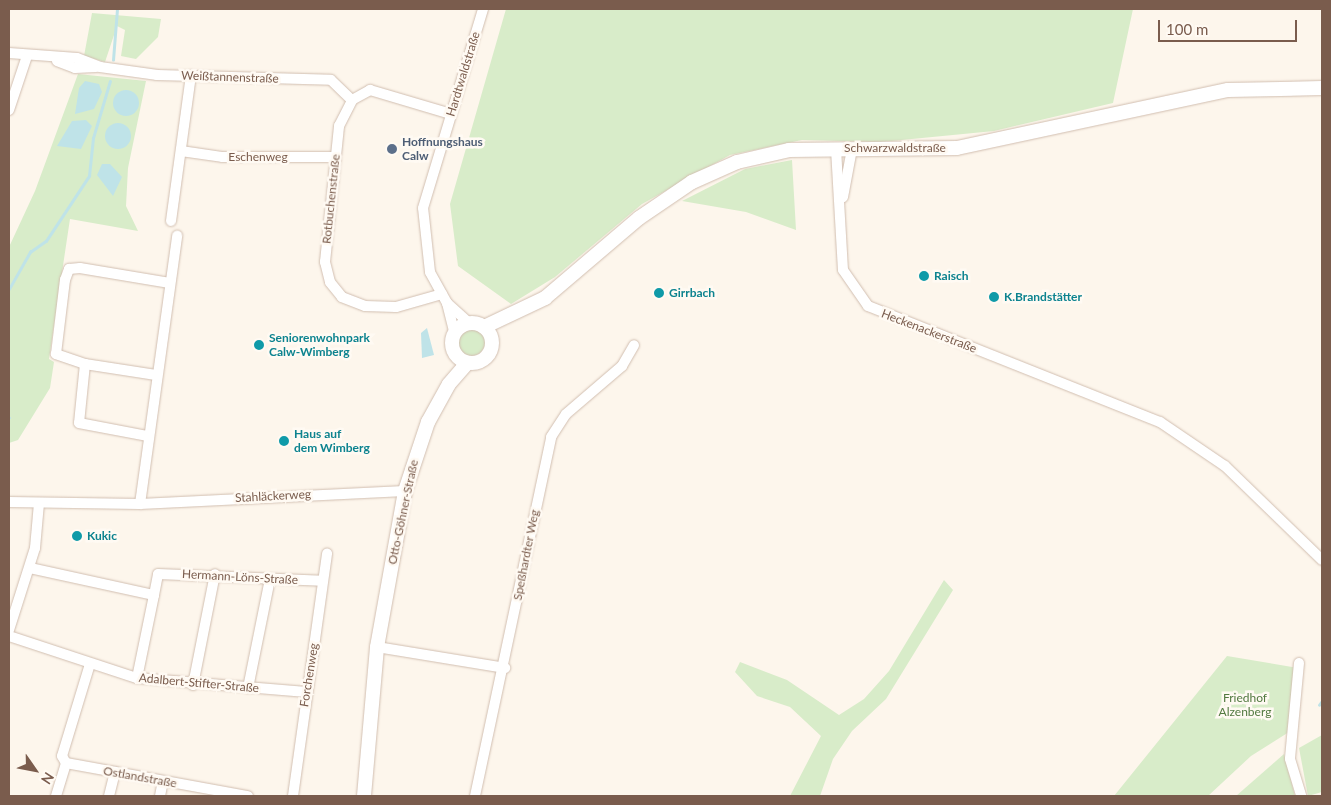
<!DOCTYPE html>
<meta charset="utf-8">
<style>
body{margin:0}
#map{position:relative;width:1331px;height:805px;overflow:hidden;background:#fdf6ec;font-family:Lato,sans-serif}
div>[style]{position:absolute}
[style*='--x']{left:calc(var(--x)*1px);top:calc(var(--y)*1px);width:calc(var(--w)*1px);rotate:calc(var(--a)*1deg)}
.green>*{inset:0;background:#d8ecc9}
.round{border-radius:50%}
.water>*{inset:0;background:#bfe3e8}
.stream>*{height:2.5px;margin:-1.25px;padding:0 1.25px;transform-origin:1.25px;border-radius:1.25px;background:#bfe3e8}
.roads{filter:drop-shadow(0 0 1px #d1beb0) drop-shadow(0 0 1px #d1beb0)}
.minor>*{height:10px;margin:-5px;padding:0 5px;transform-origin:5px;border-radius:5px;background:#fff}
.tertiary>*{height:14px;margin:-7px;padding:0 7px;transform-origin:7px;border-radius:7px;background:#fff}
.tertiary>.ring{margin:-7px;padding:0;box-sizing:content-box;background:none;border:14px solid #fff;border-radius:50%}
.dots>*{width:14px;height:14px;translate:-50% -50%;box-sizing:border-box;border:2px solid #fffaf3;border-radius:50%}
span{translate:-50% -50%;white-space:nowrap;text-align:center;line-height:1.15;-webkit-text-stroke:5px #fffaf3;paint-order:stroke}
.street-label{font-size:12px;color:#7a5c4d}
.service-label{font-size:12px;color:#4e5e75;font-weight:700}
.left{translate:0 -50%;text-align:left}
.culture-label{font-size:12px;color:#0d838f;font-weight:700}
.park-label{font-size:12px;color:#537a41}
.frame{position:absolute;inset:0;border:10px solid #7a5c4d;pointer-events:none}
.north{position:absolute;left:10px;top:745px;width:50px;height:50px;-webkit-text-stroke:4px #fffaf3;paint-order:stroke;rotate:123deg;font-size:14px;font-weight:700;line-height:20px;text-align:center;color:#7a5c4d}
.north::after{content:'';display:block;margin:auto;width:18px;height:22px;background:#7a5c4d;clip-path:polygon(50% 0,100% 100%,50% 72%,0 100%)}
.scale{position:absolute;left:1158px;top:20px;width:139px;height:22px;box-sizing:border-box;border:2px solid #7a5c4d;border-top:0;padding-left:6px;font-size:15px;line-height:18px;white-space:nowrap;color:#7a5c4d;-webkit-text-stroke:4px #fffaf3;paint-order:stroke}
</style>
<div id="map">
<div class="green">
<div style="clip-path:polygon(506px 9px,1133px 9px,1113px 103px,994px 131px,881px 142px,802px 140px,730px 155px,642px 204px,555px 277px,511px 304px,458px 266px,450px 204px)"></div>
<div style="clip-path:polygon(92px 13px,161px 19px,158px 37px,136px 59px,121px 56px,125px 30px,117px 26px,105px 62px,84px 56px)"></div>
<div style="clip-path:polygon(78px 74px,146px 81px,128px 168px,126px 206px,138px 231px,70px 219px,49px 359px,54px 362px,50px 388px,18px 440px,9px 443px,9px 247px,35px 191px)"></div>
<div style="clip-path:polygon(792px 160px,796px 230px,746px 212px,682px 201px,745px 169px)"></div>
<div class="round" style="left:457px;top:328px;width:28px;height:28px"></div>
<div style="clip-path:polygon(944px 580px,953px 590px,886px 699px,852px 731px,833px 759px,820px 796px,790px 796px,821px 736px,790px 707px,757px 696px,735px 672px,740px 662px,787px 680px,839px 715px,864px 699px,889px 671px)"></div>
<div style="clip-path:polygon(1227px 656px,1298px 668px,1289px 732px,1251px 756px,1208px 796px,1114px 796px)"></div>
<div style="clip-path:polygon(1322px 735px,1322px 792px,1308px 796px,1299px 748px)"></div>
<div style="clip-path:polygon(1284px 754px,1295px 796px,1236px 796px)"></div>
</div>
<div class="water">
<div style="clip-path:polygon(85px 81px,99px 84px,102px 92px,94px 109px,75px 114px,79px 88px)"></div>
<div class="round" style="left:113px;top:90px;width:26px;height:26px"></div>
<div style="clip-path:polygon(86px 120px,92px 126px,81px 149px,57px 146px,72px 121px)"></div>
<div class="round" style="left:105px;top:123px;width:26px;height:26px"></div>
<div style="clip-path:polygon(102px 164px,110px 164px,122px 177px,113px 196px,97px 175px)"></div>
<div style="clip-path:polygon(427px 328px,434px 355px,422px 358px,421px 333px)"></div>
</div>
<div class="stream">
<div style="--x:113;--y:60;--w:51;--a:-85.5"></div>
<div style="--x:9;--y:289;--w:43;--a:-60.4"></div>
<div style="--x:30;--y:252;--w:19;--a:-35"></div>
<div style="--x:46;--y:241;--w:78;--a:-56.5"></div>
<div style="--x:89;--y:176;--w:38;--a:-84"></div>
<div style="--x:93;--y:138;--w:59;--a:-73.4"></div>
<div style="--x:9;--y:418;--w:1;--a:0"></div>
<div style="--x:1319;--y:705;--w:5;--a:-53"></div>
</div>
<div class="roads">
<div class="minor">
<div style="--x:9;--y:53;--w:68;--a:4.2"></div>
<div style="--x:77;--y:58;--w:25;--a:21"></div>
<div style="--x:100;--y:67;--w:58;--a:8"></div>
<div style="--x:157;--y:75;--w:174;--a:1.6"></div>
<div style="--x:331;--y:80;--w:29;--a:44"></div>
<div style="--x:57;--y:61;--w:19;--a:21"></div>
<div style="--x:75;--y:68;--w:21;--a:-3"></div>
<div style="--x:9;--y:110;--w:57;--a:-71.6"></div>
<div style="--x:836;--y:149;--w:121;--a:86.7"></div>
<div style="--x:843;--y:270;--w:44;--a:55.2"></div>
<div style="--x:868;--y:306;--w:314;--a:21.7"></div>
<div style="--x:1160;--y:422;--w:78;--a:34.1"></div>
<div style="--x:1225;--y:466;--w:135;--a:44.1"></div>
<div style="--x:181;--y:151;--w:41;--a:8.3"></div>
<div style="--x:222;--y:157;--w:114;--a:0"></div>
<div style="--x:843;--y:197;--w:49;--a:-79.4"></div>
<div style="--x:171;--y:221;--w:147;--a:-82.2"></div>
<div style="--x:442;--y:294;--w:48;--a:164.2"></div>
<div style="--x:396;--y:307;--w:31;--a:-178"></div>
<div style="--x:365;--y:306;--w:25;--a:-159"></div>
<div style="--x:342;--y:297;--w:19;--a:-129"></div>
<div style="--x:330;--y:282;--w:21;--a:-104"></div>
<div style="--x:325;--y:262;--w:137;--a:-84.1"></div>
<div style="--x:339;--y:126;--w:29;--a:-63"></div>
<div style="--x:352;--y:100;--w:21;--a:-29"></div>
<div style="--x:370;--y:90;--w:84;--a:16.5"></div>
<div style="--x:447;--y:303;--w:30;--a:76"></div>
<div style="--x:468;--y:322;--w:28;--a:-138"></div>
<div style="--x:447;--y:303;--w:35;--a:-119"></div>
<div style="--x:430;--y:272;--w:64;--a:-96.2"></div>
<div style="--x:423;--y:208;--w:208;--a:-73.2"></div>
<div style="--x:85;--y:364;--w:59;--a:95.8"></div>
<div style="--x:79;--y:423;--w:69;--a:10.8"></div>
<div style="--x:156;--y:375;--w:72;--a:-171.2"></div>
<div style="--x:85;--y:364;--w:31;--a:-161"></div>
<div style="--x:56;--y:354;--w:75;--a:-83.1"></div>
<div style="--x:65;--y:280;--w:12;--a:-70"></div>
<div style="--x:69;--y:269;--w:11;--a:-5"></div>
<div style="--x:80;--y:268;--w:91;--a:9.5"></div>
<div style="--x:9;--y:502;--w:131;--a:0.9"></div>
<div style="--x:140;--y:504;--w:265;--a:-2.8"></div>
<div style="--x:140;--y:504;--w:271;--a:-82.1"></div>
<div style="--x:30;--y:568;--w:127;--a:12.3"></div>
<div style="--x:154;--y:595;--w:21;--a:-79"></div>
<div style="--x:158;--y:574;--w:164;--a:2.4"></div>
<div style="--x:9;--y:630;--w:86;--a:-72.4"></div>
<div style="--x:35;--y:548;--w:45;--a:-84.9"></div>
<div style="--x:9;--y:636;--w:135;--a:18.2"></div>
<div style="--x:137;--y:678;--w:170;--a:4.7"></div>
<div style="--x:377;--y:647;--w:130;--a:9.3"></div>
<div style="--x:1299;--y:663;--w:96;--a:95.4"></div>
<div style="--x:1290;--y:759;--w:39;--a:73"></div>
<div style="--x:137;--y:678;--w:85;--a:-78.4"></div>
<div style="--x:193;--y:685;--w:113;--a:-78.8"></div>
<div style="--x:248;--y:688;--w:111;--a:-78.6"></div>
<div style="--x:66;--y:763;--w:8;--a:-120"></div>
<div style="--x:62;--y:756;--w:96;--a:-73.1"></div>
<div style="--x:56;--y:796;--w:34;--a:-73"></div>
<div style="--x:66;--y:763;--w:185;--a:10.3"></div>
<div style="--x:109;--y:796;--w:25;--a:-76"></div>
<div style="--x:160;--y:796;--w:15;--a:-79"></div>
<div style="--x:293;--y:796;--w:245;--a:-82"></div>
<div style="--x:475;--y:796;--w:367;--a:-78"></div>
<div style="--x:551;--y:437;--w:27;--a:-57"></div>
<div style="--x:566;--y:414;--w:74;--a:-40.6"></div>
<div style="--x:622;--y:366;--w:24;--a:-60"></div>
</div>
<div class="tertiary">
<div class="ring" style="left:452px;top:323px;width:26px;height:26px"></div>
<div style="--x:484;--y:327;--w:68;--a:-25.4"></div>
<div style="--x:545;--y:298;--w:123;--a:-40.4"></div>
<div style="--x:639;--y:218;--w:64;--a:-34.2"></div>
<div style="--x:692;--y:182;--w:49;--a:-24"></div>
<div style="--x:737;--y:162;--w:53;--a:-13"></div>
<div style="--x:789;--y:150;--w:168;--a:-0.7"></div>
<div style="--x:957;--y:148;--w:277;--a:-12.1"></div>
<div style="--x:1228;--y:90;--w:94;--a:-1.2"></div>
<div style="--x:364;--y:796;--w:150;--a:-85"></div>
<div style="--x:377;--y:647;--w:158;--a:-79.8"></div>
<div style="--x:405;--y:491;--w:73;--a:-71.6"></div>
<div style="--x:428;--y:422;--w:43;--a:-61.1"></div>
<div style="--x:449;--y:384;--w:28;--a:-49"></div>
</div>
</div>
<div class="dots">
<div style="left:392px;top:149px;background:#5c6f8a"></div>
<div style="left:924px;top:276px;background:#0f9aa8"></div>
<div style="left:659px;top:293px;background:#0f9aa8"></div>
<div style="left:994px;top:297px;background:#0f9aa8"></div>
<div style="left:259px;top:345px;background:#0f9aa8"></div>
<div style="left:284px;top:441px;background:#0f9aa8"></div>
<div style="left:77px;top:536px;background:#0f9aa8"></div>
</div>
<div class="street-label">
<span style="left:463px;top:74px;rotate:-73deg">Hardtwaldstraße</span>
<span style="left:230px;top:77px;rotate:2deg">Weißtannenstraße</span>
<span style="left:895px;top:148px">Schwarzwaldstraße</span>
<span style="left:258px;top:157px">Eschenweg</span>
<span style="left:331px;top:199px;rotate:-84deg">Rotbuchenstraße</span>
<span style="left:929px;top:331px;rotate:21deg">Heckenackerstraße</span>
<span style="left:273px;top:496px;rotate:-3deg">Stahläckerweg</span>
<span style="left:403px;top:512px;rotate:-78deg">Otto-Göhner-Straße</span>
<span style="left:526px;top:555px;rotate:-79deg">Speßhardter Weg</span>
<span style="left:240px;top:577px;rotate:3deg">Hermann-Löns-Straße</span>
<span style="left:309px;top:675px;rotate:-81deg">Forchenweg</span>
<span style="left:199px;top:683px;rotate:5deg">Adalbert-Stifter-Straße</span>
<span style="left:140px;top:777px;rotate:10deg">Ostlandstraße</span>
</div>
<div class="service-label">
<span class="left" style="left:402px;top:149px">Hoffnungshaus<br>Calw</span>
</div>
<div class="culture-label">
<span class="left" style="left:934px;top:276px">Raisch</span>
<span class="left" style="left:669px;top:293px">Girrbach</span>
<span class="left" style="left:1004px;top:297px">K.Brandstätter</span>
<span class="left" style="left:269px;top:345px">Seniorenwohnpark<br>Calw-Wimberg</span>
<span class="left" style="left:294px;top:441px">Haus auf<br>dem Wimberg</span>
<span class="left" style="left:87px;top:536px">Kukic</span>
</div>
<div class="park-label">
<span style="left:1245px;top:705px">Friedhof<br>Alzenberg</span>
</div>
<div class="frame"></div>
<div class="north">N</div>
<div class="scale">100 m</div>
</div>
